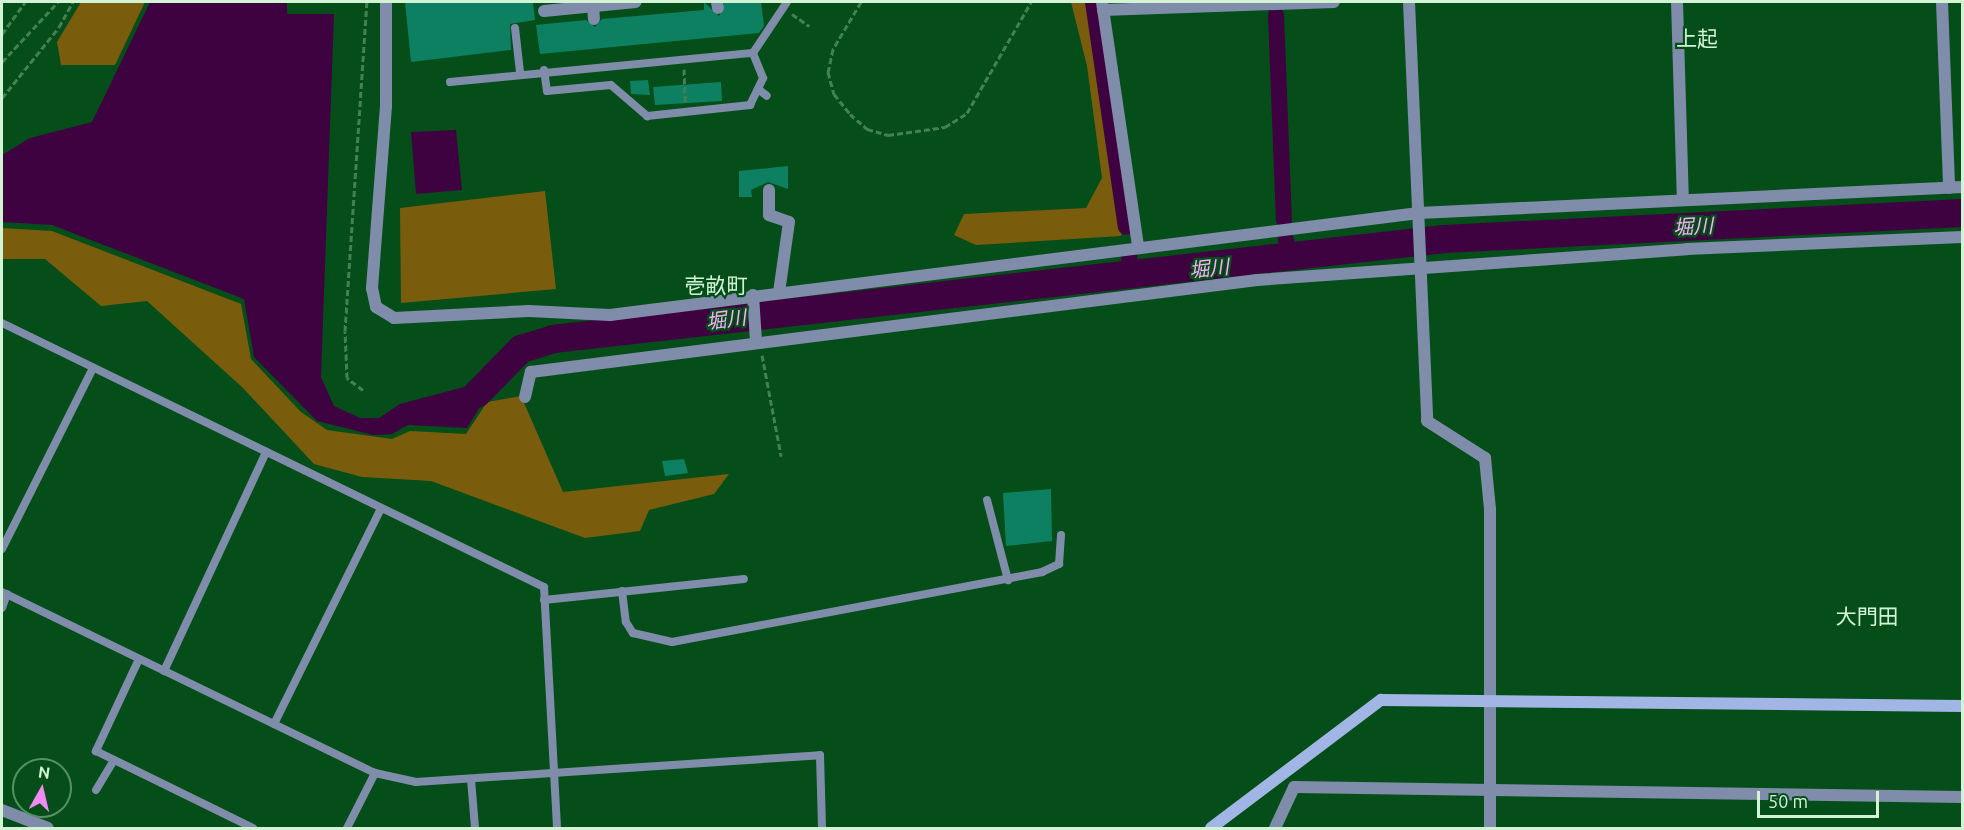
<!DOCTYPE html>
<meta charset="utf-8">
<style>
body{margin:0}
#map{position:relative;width:1964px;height:830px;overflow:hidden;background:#054e1a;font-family:Ubuntu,"Noto Sans JP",sans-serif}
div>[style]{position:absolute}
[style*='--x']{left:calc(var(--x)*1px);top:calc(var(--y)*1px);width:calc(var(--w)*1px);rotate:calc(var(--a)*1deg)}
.green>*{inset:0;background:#795d0d}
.water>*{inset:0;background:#3e0240}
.canal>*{height:16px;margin:-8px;padding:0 8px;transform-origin:8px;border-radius:8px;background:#3e0240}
.river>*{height:28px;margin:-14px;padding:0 14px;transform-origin:14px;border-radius:14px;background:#3e0240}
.building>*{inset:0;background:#0c8060}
.path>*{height:3px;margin-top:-1.5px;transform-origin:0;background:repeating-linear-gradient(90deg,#438053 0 6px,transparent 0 9px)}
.lane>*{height:8px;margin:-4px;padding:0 4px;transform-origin:4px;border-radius:4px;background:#7f8caa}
.street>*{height:12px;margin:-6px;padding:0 6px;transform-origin:6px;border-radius:6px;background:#7f8caa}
.secondary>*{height:12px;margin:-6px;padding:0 6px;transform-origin:6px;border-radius:6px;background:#a2b6e6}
.street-bridge>*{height:12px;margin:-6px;padding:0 6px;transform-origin:6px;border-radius:6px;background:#7f8caa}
span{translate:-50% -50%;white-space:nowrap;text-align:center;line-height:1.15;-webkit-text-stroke:4.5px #054e1a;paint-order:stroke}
.water-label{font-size:20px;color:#feadfd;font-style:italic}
.quarter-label{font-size:21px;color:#d3f3d5}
.frame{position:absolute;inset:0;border:3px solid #d3f3d5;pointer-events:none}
.north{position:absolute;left:12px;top:758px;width:60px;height:60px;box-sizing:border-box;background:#054e1a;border:2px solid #579065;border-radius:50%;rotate:8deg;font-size:16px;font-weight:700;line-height:24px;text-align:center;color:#d3f3d5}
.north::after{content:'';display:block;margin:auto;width:21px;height:27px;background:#f28af3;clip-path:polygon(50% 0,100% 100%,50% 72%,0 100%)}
.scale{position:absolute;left:1757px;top:791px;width:122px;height:27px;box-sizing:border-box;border:3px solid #d3f3d5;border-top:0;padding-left:8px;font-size:18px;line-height:21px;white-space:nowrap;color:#d3f3d5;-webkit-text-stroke:4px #054e1a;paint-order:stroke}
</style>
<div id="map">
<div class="green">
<div style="clip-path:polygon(81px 2px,145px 2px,115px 65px,61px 65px,57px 42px)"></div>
<div style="clip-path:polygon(1071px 2px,1093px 2px,1123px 209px,1121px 236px,976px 245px,954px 235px,964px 214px,1086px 208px,1102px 178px,1087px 66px)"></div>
<div style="clip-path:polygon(545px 191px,556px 289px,401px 303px,400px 208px)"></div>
<div style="clip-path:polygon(2px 228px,52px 231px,241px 304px,251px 359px,301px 412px,327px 430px,392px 439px,410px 431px,466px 434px,487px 402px,521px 396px,563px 492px,729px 474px,714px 494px,649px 510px,640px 531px,585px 538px,431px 481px,362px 477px,314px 464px,243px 388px,147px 301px,101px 306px,45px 259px,2px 259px)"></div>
</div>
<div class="water">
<div style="clip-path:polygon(150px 2px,287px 2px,287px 14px,334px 14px,321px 377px,334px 406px,360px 418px,379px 418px,400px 404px,475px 384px,480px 407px,467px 428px,408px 425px,392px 434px,373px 435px,317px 421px,254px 357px,244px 299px,52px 225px,2px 222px,2px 155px,30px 138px,92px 122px)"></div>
<div style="clip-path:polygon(456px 130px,462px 190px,416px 194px,411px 132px)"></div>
</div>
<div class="canal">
<div style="--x:1093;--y:2;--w:227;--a:81.7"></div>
<div style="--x:1276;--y:15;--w:205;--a:87.8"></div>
<div style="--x:1286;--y:240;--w:17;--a:80"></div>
<div style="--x:1129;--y:254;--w:20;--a:87"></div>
</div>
<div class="river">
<div style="--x:477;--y:394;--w:63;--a:-45.6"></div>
<div style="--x:521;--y:349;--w:34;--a:-17"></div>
<div style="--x:553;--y:339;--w:897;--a:-6.4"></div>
<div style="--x:1444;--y:239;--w:519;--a:-2.87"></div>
</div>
<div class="building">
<div style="clip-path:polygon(405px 2px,533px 2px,535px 20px,510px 24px,511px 50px,411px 62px)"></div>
<div style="clip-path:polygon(704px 2px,719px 16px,725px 2px,761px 2px,764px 26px,759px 33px,540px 54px,536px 25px,586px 20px,595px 27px,602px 19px,704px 10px)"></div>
<div style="clip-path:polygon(648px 80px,650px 95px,631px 94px,630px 81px)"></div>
<div style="clip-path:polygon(721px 82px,722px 101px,655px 105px,653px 87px)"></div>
<div style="clip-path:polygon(788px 166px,788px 189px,768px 182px,751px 190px,752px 197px,739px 197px,739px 171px)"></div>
<div style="clip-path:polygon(684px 459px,688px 473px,665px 476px,662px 461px)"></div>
<div style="clip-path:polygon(1051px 489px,1052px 541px,1006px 546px,1003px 493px)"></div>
</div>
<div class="path">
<div style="--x:861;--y:2;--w:55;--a:120.8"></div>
<div style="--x:833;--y:49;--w:24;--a:102"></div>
<div style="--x:828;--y:72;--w:23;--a:75"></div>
<div style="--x:834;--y:94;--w:26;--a:51"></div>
<div style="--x:850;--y:114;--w:23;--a:41"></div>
<div style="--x:867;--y:129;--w:22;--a:16"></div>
<div style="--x:888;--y:135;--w:58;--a:-8"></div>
<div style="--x:945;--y:127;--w:26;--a:-32"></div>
<div style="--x:967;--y:113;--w:128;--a:-60"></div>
<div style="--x:792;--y:14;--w:21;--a:35"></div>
<div style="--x:2;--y:34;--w:39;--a:-54"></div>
<div style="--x:2;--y:62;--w:82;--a:-47"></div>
<div style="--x:684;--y:69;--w:33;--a:88"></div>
<div style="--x:2;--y:98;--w:91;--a:-51.2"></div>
<div style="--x:59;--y:27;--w:29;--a:-61"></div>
<div style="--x:762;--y:355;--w:103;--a:79.3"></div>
<div style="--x:363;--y:390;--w:20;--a:-143"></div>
<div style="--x:347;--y:378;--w:47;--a:-92.4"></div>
<div style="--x:345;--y:331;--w:330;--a:-86.2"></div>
</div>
<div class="lane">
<div style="--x:515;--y:28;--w:44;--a:83.5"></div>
<div style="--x:544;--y:70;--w:21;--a:82"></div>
<div style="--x:547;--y:91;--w:64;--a:-5.4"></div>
<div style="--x:611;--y:85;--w:48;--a:40.7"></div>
<div style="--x:647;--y:116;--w:104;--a:-6.1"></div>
<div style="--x:750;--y:105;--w:30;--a:-64"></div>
<div style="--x:763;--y:78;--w:27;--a:-112"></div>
<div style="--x:450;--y:82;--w:304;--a:-5.5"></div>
<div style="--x:753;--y:53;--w:61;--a:-56.3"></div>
<div style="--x:758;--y:89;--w:11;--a:38"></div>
<div style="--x:2;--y:323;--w:603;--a:25.97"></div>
<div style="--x:544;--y:587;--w:241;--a:86.9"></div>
<div style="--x:987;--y:500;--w:83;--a:75.3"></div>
<div style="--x:2;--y:549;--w:203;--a:-63.3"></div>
<div style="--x:622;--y:591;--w:31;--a:83"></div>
<div style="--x:626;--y:622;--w:13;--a:58"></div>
<div style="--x:633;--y:633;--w:40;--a:13"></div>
<div style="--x:672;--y:642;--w:377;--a:-10.7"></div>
<div style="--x:1042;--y:572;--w:19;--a:-25"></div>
<div style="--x:1059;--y:564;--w:29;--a:-86"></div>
<div style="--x:2;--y:592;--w:415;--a:25.9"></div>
<div style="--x:375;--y:773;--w:42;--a:12.4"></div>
<div style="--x:416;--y:782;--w:405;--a:-3.8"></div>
<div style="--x:820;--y:755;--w:73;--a:88.4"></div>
<div style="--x:544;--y:600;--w:201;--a:-6"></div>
<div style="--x:2;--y:608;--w:15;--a:-70"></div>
<div style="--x:139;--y:659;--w:102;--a:115.1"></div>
<div style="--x:96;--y:751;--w:175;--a:26.1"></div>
<div style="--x:164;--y:671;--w:242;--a:-65"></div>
<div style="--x:274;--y:724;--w:241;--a:-63.6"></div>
<div style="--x:471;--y:779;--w:49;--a:85.3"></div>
<div style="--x:96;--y:790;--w:35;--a:-59"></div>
<div style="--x:347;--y:828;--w:62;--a:-63"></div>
</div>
<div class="street">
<div style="--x:386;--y:2;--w:104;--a:90"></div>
<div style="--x:386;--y:106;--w:183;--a:94.4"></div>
<div style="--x:372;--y:288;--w:19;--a:78"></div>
<div style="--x:376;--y:307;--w:21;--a:31"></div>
<div style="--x:394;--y:318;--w:135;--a:-3"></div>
<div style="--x:529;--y:311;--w:81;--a:2.8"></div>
<div style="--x:610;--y:315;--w:815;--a:-7.19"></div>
<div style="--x:1419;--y:213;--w:544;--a:-2.74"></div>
<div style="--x:717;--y:2;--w:6;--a:81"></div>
<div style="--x:1102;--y:2;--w:246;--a:81.6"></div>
<div style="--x:1409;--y:2;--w:419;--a:87.5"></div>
<div style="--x:1427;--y:421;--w:69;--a:32.5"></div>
<div style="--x:1485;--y:458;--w:51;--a:84.4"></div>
<div style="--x:1490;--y:509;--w:319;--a:90"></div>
<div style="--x:1677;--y:2;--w:198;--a:88.3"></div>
<div style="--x:1942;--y:2;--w:186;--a:87.8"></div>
<div style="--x:1103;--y:10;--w:231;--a:-2"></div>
<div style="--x:544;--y:11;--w:92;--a:-5.6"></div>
<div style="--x:769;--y:190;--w:25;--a:90"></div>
<div style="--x:769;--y:215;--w:21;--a:19"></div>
<div style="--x:789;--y:222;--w:71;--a:98.1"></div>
<div style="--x:753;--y:295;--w:46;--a:86.3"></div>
<div style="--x:525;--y:397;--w:26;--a:-77"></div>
<div style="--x:531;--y:372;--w:732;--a:-7.22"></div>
<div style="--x:1257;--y:280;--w:431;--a:-4.1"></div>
<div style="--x:1687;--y:249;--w:275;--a:-2.5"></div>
<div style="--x:2;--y:810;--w:49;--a:21.4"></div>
<div style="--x:1275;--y:828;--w:45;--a:-65.1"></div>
<div style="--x:1294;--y:787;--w:668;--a:0.86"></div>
</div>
<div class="secondary">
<div style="--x:1211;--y:828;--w:213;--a:-37"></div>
<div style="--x:1381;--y:700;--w:581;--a:0.59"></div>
</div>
<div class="street-bridge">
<div style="--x:593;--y:2;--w:17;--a:87"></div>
</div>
<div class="water-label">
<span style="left:1693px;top:226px;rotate:-3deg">堀川</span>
<span style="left:1209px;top:268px;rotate:-6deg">堀川</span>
<span style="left:726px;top:319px;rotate:-7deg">堀川</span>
</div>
<div class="quarter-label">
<span style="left:1697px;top:38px">上起</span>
<span style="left:716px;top:285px">壱畝町</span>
<span style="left:1867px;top:616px">大門田</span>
</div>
<div class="frame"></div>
<div class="north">N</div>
<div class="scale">50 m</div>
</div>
